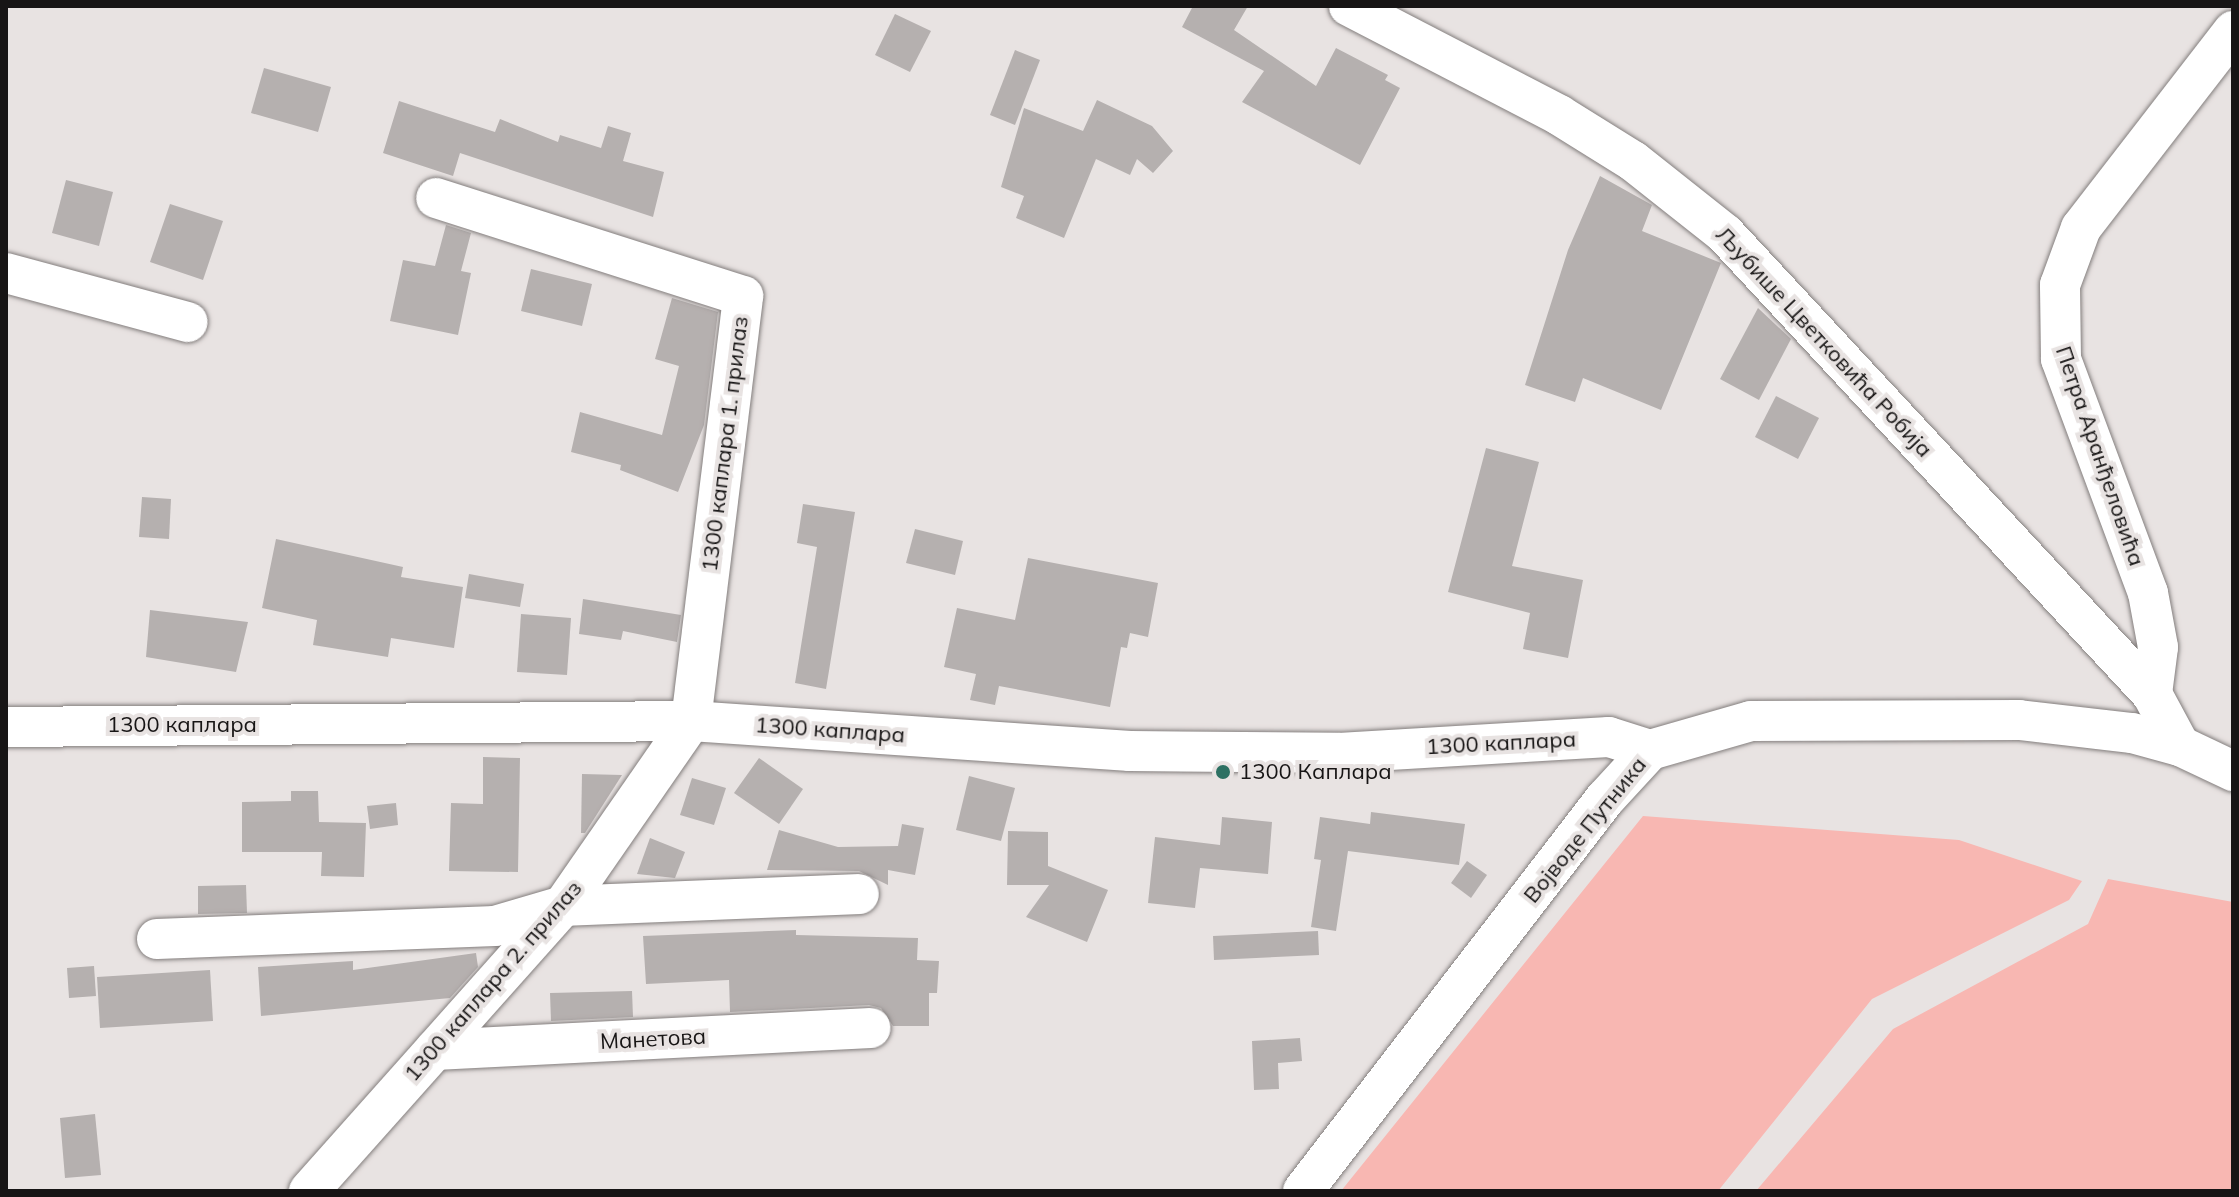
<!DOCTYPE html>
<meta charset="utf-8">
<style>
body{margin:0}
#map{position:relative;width:2239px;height:1197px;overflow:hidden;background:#e8e3e2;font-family:Mulish,sans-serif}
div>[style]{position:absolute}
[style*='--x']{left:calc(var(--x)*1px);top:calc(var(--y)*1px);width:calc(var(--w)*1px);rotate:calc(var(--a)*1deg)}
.green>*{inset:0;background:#f8b7b2}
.building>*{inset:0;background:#b5b0af}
.roads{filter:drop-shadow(0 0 2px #837e7d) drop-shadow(0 0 2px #837e7d)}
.minor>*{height:40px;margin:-20px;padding:0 20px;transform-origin:20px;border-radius:20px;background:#fff}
.dots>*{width:22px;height:22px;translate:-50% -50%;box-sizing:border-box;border:4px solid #e8e3e2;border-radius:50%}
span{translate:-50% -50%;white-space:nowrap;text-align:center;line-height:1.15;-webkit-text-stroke:8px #e8e3e2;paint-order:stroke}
.street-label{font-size:22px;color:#171515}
.poi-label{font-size:22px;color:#171515}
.left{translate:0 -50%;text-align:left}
.frame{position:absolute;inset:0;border:8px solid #171515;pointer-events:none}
</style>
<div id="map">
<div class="green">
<div style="clip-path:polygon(1643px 816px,1959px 840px,2082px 881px,2069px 900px,1872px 999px,1718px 1191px,1341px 1191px)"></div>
<div style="clip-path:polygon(2108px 879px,2233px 902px,2233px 1191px,1756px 1191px,1893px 1029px,2088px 924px)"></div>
</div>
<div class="building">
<div style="clip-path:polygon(1193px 6px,1248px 6px,1234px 30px,1316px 86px,1336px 48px,1388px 75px,1385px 80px,1400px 88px,1360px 165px,1242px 102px,1264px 71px,1182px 27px)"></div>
<div style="clip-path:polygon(895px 14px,931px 31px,910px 72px,875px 55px)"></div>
<div style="clip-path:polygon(1015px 50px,1040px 60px,1015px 125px,990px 115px)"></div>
<div style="clip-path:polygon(264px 68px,331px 87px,318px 132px,251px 113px)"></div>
<div style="clip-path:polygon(1097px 100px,1152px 126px,1173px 151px,1153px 173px,1137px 159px,1130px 175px,1096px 159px,1064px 238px,1016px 218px,1024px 196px,1001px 187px,1024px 108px,1083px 131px)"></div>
<div style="clip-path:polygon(399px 101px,495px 132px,500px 119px,558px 142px,560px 135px,601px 148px,608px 126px,631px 133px,623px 161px,664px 172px,653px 217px,460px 153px,453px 176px,383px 153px)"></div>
<div style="clip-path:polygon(1600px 176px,1652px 205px,1642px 231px,1721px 263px,1661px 410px,1583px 378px,1575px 402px,1525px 385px,1568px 250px)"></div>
<div style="clip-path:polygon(66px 180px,113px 192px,99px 246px,52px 233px)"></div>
<div style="clip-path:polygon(170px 204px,223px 221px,203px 280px,150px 262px)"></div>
<div style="clip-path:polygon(446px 225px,471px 233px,461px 271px,471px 273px,458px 335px,390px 321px,403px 260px,435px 266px)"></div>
<div style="clip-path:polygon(531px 269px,592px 284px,582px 326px,521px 311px)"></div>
<div style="clip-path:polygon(672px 298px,718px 312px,704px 425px,678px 492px,620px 470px,621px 465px,571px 452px,580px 412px,662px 435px,679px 366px,655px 359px)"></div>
<div style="clip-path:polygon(1758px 308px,1791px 339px,1759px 400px,1720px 379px)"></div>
<div style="clip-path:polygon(1776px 396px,1819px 418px,1798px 459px,1755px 437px)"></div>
<div style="clip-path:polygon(1486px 448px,1539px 462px,1512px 566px,1583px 580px,1568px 658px,1523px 649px,1530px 613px,1448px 592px)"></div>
<div style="clip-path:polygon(142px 497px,171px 499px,169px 539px,139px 537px)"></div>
<div style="clip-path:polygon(803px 504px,855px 512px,826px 689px,795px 683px,817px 547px,797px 543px)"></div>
<div style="clip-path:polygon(915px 529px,963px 541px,955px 575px,906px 563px)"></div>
<div style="clip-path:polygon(276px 539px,403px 567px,401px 577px,463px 587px,454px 648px,391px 638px,388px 657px,313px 645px,317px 620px,262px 608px)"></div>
<div style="clip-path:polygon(1028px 558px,1158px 583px,1148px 637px,1130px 633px,1127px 648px,1121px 647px,1110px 707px,999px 686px,995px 705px,970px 700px,976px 674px,944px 667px,957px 608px,1015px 620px)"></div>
<div style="clip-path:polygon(469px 574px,524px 584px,520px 607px,465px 598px)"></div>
<div style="clip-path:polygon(583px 599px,681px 615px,677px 642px,623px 631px,621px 640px,579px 634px)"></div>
<div style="clip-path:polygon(150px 610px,248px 622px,236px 672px,146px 657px)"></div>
<div style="clip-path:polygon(521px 614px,571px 618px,567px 675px,517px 672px)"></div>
<div style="clip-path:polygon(483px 757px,520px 758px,518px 872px,449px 871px,451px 803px,483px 804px)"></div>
<div style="clip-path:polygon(759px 758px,803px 789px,779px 824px,734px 793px)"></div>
<div style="clip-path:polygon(582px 774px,622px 775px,585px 833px,581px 833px)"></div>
<div style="clip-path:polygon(969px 776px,1015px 788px,1001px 841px,956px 830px)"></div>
<div style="clip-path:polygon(692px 778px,726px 788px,714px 825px,680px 815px)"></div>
<div style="clip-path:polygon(291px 791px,318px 791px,319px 822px,366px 823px,364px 877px,321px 876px,322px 852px,242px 852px,242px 802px,291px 801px)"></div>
<div style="clip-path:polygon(396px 803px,398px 825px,370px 829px,367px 806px)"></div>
<div style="clip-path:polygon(1371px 812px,1465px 824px,1459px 865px,1348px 851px,1336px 931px,1311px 927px,1321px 860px,1314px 859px,1320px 817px,1370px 824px)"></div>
<div style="clip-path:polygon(1222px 817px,1272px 822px,1268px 874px,1200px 868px,1195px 908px,1148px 903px,1155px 837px,1220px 845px)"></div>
<div style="clip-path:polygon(902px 824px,924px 828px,915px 875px,888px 870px,888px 885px,859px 871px,767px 870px,779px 830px,838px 847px,898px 846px)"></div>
<div style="clip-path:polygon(1008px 831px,1048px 832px,1048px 866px,1108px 890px,1087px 942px,1026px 917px,1049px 885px,1007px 885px)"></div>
<div style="clip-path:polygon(650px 838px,685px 852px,675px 878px,637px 874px)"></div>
<div style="clip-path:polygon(1467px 861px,1487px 875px,1471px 898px,1451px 883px)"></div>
<div style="clip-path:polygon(246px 885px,247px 913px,198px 914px,198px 886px)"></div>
<div style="clip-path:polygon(796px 930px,796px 935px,918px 938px,917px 960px,939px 961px,937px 993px,929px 993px,929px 1026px,893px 1026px,881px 1008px,869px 1005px,730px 1012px,729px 980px,646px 984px,643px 936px)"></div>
<div style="clip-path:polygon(1318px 931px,1319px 955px,1214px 960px,1213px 936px)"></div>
<div style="clip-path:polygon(476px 953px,478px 967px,450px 998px,261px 1016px,258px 967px,353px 961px,353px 970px)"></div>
<div style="clip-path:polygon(94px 966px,96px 996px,69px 998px,67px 968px)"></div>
<div style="clip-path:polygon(210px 970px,213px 1021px,100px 1028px,97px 977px)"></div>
<div style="clip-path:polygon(632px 991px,633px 1017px,551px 1021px,550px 993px)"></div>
<div style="clip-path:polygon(1300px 1038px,1302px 1061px,1278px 1063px,1279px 1089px,1254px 1090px,1252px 1041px)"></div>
<div style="clip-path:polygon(95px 1114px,101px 1175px,65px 1178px,60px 1118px)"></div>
</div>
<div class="roads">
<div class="minor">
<div style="--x:1349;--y:6;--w:237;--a:27.4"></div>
<div style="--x:1559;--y:115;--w:87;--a:31.9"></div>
<div style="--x:1633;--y:161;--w:117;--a:38.4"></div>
<div style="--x:1725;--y:234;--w:628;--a:47.13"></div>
<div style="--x:2152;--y:694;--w:59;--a:61.7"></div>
<div style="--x:6;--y:273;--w:188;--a:15.1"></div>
<div style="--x:2152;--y:694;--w:47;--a:-82.7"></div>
<div style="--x:2158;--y:647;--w:55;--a:-100.5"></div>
<div style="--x:2148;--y:593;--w:250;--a:-110.4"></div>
<div style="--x:2061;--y:359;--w:74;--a:-90.8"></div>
<div style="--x:2060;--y:285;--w:61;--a:-69.8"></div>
<div style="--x:2081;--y:228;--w:249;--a:-52.3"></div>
<div style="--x:6;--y:727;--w:685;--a:-0.5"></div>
<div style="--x:691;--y:721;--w:440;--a:3.9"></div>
<div style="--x:1130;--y:751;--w:209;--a:0.5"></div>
<div style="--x:1339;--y:753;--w:270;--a:-3.4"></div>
<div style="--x:1609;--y:737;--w:43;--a:17.6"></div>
<div style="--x:157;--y:939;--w:338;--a:-2.2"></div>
<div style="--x:495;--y:926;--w:71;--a:-16.4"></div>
<div style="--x:563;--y:906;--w:296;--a:-2.3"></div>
<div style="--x:435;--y:1050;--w:436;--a:-2.9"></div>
<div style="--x:309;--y:1191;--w:382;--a:-48.3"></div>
<div style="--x:563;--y:906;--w:225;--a:-55.3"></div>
<div style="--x:691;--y:721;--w:428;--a:-83"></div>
<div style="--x:743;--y:296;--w:322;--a:-162.3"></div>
<div style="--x:1303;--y:1191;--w:495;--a:-52.4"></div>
<div style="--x:1605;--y:799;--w:67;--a:-47.4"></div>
<div style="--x:1650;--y:750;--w:105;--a:-16"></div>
<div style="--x:1751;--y:721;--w:268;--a:-0.2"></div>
<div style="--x:2019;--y:720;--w:114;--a:6.6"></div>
<div style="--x:2132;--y:733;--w:50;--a:15.2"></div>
<div style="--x:2180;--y:746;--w:59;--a:25.3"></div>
</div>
</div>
<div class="dots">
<div style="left:1223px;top:772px;background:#2d7163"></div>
</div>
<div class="street-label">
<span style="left:1824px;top:342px;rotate:47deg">Љубише Цветковића Робија</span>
<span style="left:725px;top:444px;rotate:-83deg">1300 каплара 1. прилаз</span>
<span style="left:2100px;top:456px;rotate:71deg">Петра Аранђеловића</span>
<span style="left:182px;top:725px">1300 каплара</span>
<span style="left:830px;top:730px;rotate:4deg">1300 каплара</span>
<span style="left:1501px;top:743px;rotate:-3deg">1300 каплара</span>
<span style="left:1585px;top:830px;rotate:-51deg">Војводе Путника</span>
<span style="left:493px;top:981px;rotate:-49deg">1300 каплара 2. прилаз</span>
<span style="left:653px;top:1039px;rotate:-3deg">Манетова</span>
</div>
<div class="poi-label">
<span class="left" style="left:1239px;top:772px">1300 Каплара</span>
</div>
<div class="frame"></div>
</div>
